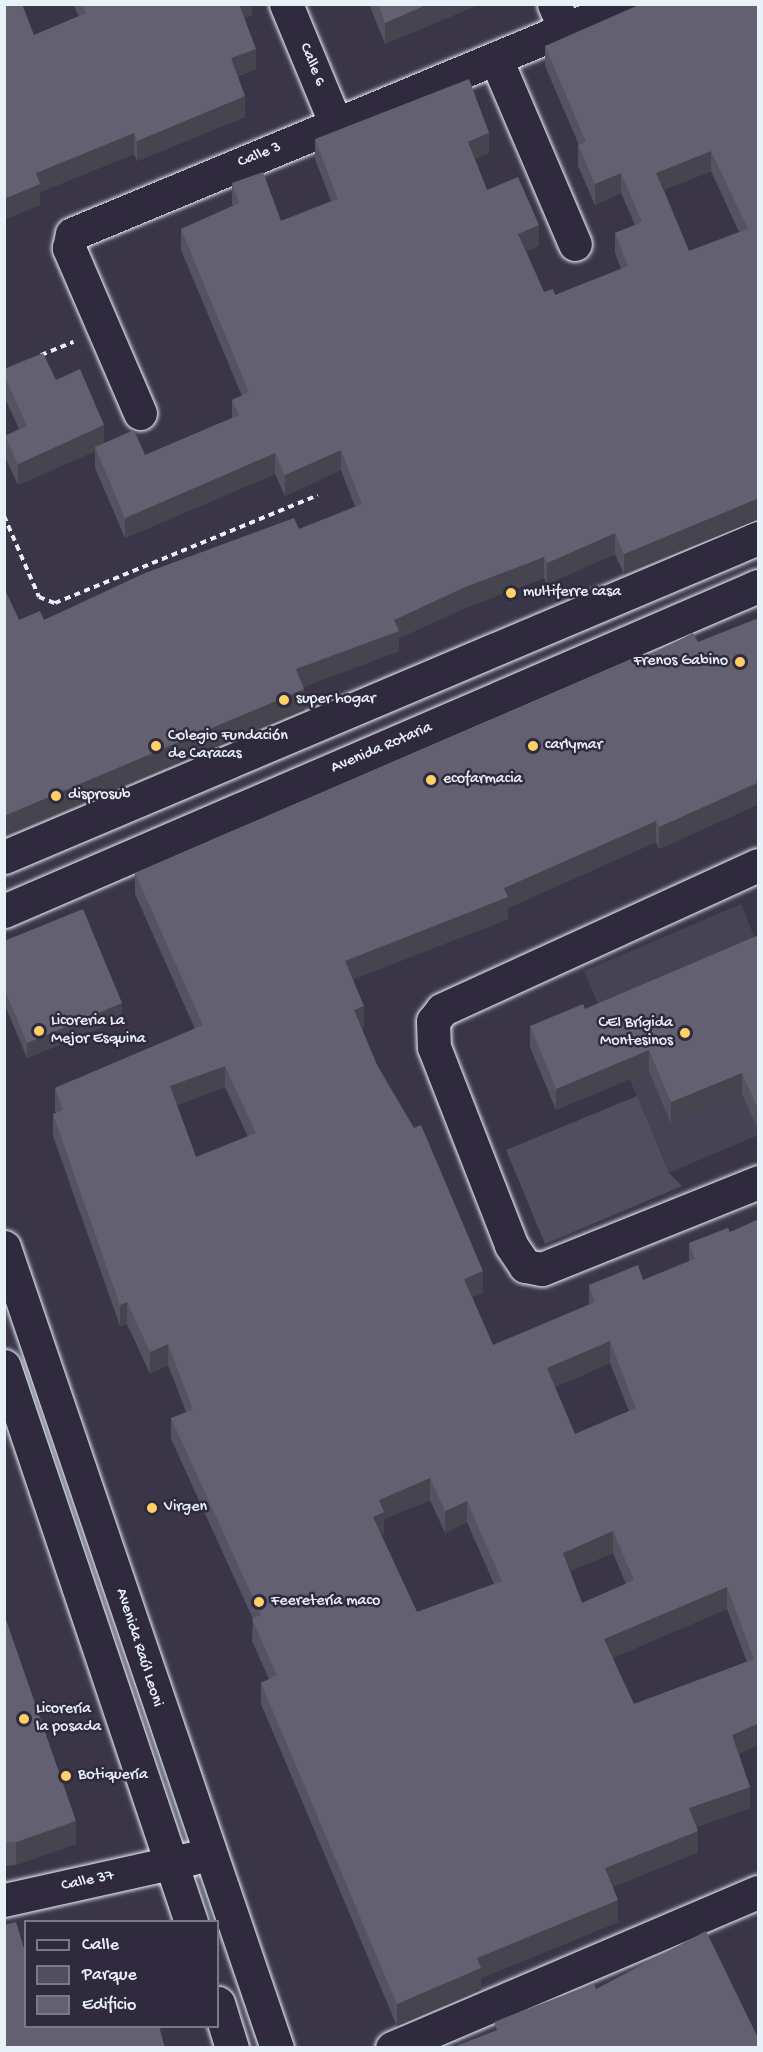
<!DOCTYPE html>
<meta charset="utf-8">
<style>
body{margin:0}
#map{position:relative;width:763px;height:2052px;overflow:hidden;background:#3a3648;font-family:"Gochi Hand",sans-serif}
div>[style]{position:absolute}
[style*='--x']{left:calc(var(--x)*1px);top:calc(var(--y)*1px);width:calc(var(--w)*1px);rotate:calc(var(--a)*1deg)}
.built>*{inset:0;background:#464354}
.green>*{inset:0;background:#504e5f}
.path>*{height:4px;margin-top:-2px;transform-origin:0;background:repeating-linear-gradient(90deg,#e8f1f8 0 6px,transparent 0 10.5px)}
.roads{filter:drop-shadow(0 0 2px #e8f1f8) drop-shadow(0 0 2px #e8f1f8)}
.minor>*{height:33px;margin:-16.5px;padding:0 16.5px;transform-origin:16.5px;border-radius:16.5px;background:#2f2a3d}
.tertiary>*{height:33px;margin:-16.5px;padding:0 16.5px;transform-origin:16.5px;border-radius:16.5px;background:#2f2a3d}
.wall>*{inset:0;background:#555361}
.shaded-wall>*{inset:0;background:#45444f}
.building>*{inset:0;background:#636171}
.dots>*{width:16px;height:16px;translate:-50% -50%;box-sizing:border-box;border:3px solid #2f2a3d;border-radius:50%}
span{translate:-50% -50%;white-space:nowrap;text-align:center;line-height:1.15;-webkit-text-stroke:5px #2f2a3d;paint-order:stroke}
.street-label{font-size:16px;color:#e8f1f8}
.poi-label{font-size:16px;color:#e8f1f8}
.left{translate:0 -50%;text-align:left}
.right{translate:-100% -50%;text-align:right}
.frame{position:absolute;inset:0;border:6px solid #e8f1f8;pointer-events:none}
.legend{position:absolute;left:24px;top:1920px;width:195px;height:108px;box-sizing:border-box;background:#2f2a3d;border:2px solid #797a88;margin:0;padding:8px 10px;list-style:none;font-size:18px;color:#e8f1f8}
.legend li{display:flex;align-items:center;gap:12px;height:30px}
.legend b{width:30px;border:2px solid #797a88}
</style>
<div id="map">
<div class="built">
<div style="clip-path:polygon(741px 904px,758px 946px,758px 1135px,669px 1173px,584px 971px)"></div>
</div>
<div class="green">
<div style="clip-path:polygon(637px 1096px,669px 1173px,682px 1186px,545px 1244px,506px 1150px)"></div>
</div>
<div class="path">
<div style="--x:41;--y:355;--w:35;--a:-22"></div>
<div style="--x:4;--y:516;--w:88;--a:66.6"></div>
<div style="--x:39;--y:597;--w:17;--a:21"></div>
<div style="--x:55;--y:603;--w:284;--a:-22.3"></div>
</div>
<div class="roads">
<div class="minor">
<div style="--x:286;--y:4;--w:131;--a:67.5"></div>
<div style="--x:554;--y:4;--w:28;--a:67"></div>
<div style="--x:496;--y:59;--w:201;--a:66.9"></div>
<div style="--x:140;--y:413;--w:180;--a:-113.3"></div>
<div style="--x:69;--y:248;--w:14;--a:-78"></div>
<div style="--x:72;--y:234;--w:600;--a:-22.55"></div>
<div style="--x:758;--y:865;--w:348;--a:155.4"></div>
<div style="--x:442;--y:1010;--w:14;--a:129"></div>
<div style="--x:433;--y:1021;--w:26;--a:88"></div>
<div style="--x:434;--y:1047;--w:212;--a:68.7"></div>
<div style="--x:511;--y:1245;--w:25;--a:56"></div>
<div style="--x:525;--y:1266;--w:17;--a:10"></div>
<div style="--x:542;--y:1269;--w:233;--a:-21.9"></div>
<div style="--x:4;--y:1247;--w:846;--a:71.18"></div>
<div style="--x:4;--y:1366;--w:587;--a:71.41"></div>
<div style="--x:4;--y:1900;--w:194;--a:-12.5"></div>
<div style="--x:218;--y:2003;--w:47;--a:72.7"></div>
<div style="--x:392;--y:2048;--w:398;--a:-23.1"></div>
</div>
<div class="tertiary">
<div style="--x:4;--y:857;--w:819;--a:-22.93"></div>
<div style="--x:4;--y:911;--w:821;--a:-23.32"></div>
</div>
</div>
<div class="wall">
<div style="clip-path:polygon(73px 4px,252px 4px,252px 15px,244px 18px,256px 69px,238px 76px,245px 117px,137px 161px,134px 154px,40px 192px,40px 205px,34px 35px,79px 17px)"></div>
<div style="clip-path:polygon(369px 4px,480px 4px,385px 44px)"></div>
<div style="clip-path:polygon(evenodd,759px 4px,759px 519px,624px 574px,615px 554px,547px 584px,544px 578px,465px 608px,399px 638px,399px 651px,303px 687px,304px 710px,4px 836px,4px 588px,19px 620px,44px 620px,299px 529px,355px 507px,341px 470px,285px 496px,275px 474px,125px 538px,95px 468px,95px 451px,18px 485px,5px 457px,5px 436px,19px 429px,4px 396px,4px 369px,56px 380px,104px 443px,145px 455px,232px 418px,232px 400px,242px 396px,181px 250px,181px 229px,233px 206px,232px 204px,232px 183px,281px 221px,331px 201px,315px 159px,315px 139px,489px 153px,475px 159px,487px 190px,539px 246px,526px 251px,544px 292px,555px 295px,621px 269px,615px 253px,615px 233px,635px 225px,621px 193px,595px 205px,578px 166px,578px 145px,579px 145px,545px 66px,545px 46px,759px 4px,711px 171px,739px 232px,689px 251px,664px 190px,711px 171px)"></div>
<div style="clip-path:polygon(evenodd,759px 618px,759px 804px,659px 849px,656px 842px,508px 908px,508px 919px,353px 979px,364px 1027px,362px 1029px,377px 1065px,483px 1293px,472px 1297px,493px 1345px,589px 1305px,589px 1285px,643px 1280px,689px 1261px,689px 1243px,728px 1228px,759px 1744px,739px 1754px,750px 1808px,697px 1827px,698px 1852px,613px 1887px,618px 1922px,481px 1978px,481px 1990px,397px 2026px,261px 1704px,261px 1683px,269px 1679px,252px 1641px,253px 1619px,171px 1439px,171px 1418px,186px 1412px,168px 1365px,150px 1374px,127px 1324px,120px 1326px,53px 1136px,53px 1114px,56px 1113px,55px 1110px,55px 1088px,195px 1029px,135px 894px,135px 873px,638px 661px,698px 642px,759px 618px,225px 1087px,248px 1137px,196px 1157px,177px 1105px,225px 1087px,759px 618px,610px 1363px,629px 1411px,575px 1434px,555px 1387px,610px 1363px,759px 618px,430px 1500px,445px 1533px,467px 1522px,494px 1584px,417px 1612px,381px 1535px,384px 1534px,384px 1519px,430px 1500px,759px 618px,613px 1553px,626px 1584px,582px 1603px,570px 1571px,613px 1553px,759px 618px,727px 1609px,747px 1662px,634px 1704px,612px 1658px,727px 1609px)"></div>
<div style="clip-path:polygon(759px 874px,759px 899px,757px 897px,757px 875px)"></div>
<div style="clip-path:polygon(759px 935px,759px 1132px,742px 1094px,671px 1124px,649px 1071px,556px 1110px,530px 1047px,530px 1026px,585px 1009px)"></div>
<div style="clip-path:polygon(4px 941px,122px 1019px,27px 1058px,4px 1003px)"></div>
<div style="clip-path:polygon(4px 1614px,76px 1844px,16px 1865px,4px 1866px)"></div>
</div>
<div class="shaded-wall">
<div style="clip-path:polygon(238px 4px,252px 4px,252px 15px,238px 20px)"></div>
<div style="clip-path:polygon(428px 4px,480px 4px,385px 44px,385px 23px)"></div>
<div style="clip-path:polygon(256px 49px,256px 69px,231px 78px,231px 58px)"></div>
<div style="clip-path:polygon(245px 96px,245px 117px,137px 161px,137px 141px)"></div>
<div style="clip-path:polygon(134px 133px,134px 154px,40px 192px,40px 205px,4px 220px,4px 199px,36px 173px)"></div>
<div style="clip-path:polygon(489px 133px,489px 153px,468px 162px,468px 142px)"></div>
<div style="clip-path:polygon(711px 151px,711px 171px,656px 193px,656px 173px)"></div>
<div style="clip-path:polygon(621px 173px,621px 193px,595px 205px,595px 184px)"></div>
<div style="clip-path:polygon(539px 225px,539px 246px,518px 254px,518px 234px)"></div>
<div style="clip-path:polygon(104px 425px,104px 447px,95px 447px,95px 451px,18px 485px,18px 464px)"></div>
<div style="clip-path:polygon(341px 450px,341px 470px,285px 496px,285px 475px)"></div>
<div style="clip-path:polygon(275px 453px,275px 474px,125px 538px,125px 518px)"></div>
<div style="clip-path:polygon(759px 498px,759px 519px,624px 574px,624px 554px)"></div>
<div style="clip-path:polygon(615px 533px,615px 554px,547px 584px,547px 563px)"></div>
<div style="clip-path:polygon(544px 557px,544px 578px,465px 608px,399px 638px,399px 651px,296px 690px,296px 669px,394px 620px,465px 587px)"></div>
<div style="clip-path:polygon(304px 689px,304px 710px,4px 836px,4px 816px)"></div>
<div style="clip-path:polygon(759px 782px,759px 804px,659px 849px,659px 827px)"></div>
<div style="clip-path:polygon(656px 821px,656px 842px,508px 908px,508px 919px,345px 983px,345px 961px,504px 888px)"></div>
<div style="clip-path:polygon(122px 1003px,122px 1019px,27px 1058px,27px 1043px)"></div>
<div style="clip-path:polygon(364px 1006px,364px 1027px,354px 1032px,354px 1010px)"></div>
<div style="clip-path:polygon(649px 1050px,649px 1071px,556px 1110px,556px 1089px)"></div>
<div style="clip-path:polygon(225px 1066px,225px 1087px,170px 1108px,170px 1086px)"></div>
<div style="clip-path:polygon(742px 1073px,742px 1094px,671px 1124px,671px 1102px)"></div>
<div style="clip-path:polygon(483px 1271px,483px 1293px,464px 1300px,464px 1279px)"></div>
<div style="clip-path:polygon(127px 1302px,127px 1324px,120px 1326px,120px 1305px)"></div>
<div style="clip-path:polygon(610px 1341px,610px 1363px,547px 1390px,547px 1368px)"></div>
<div style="clip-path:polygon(168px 1344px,168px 1365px,150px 1374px,150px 1352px)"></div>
<div style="clip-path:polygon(430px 1478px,430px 1500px,384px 1519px,384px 1534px,373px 1538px,373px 1517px,379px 1500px)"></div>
<div style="clip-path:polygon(467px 1501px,467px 1522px,445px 1533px,445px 1511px)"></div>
<div style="clip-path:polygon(613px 1531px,613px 1553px,563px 1574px,563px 1553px)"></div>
<div style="clip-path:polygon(727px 1587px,727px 1609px,604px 1661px,604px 1639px)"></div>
<div style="clip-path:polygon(759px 1723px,759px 1744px,732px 1757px,732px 1735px)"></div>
<div style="clip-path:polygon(750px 1787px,750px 1808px,689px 1830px,689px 1808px)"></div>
<div style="clip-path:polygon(76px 1821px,76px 1844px,16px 1865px,16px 1842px)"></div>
<div style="clip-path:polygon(698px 1831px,698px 1852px,605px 1890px,605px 1868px)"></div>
<div style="clip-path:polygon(618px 1900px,618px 1922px,481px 1978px,481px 1990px,397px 2026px,397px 2004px,477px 1958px)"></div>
</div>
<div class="building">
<div style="clip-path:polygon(4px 4px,22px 4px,34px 35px,86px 13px,82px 4px,239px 4px,256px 49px,231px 58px,245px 96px,137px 141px,134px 133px,36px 173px,40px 184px,4px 199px)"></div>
<div style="clip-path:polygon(378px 4px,428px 4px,385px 23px)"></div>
<div style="clip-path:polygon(evenodd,641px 4px,759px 4px,759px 498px,624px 554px,615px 533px,547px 563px,544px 557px,465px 587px,394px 620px,399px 631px,296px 669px,304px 689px,4px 816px,4px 588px,19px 620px,40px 611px,44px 620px,145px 573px,294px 518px,299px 529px,362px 504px,341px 450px,285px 475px,275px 453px,125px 518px,95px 447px,134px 430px,145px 455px,239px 415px,232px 400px,249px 392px,181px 229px,239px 203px,232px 183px,263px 172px,281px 221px,338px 199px,315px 139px,469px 79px,489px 133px,468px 142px,487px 190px,518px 177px,539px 225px,518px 234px,544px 292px,553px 289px,555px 295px,628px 266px,615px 233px,642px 222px,621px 173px,595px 184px,578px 145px,586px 142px,545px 46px,641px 4px,711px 151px,748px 229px,689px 251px,656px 173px,711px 151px)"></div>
<div style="clip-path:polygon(43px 353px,56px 380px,80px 369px,104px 425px,18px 464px,5px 436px,27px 426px,4px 375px,4px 369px)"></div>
<div style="clip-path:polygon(evenodd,759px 618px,759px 782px,659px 827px,656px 821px,504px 888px,508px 897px,345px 961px,364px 1006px,354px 1010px,377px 1065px,414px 1128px,421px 1125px,483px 1271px,464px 1279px,493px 1345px,595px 1302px,589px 1285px,638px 1265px,643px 1280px,695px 1259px,689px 1243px,728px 1228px,730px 1232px,759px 1219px,759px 1723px,732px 1735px,750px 1787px,689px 1808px,698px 1831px,605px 1868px,618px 1900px,477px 1958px,481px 1968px,397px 2004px,261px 1683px,277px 1675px,252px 1619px,261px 1615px,171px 1418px,193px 1410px,168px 1344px,150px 1352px,127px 1302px,120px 1305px,53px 1114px,63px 1110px,55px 1088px,203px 1025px,135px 873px,636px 657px,638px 661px,693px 633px,698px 642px,759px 618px,225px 1066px,256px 1133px,196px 1157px,170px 1086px,225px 1066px,759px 618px,610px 1341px,636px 1408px,575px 1434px,547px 1368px,610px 1341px,759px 618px,430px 1478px,445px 1511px,467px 1501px,502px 1581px,417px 1612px,373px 1517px,384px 1512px,379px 1500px,430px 1478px,759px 618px,613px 1531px,634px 1580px,582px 1603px,563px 1553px,613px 1531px,759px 618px,727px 1587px,754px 1659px,634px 1704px,604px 1639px,727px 1587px)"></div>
<div style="clip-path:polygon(83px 909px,122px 1003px,27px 1043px,4px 988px,4px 941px)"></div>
<div style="clip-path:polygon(759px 935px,759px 1111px,742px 1073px,671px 1102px,649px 1050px,556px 1089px,530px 1026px,583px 1004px,585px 1009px)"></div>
<div style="clip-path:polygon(4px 1614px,76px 1821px,16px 1842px,4px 1843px)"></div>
<div style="clip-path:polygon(16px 1922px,26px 1955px,26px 2026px,159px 2026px,165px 2048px,4px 2048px,4px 1925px)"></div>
<div style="clip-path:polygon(706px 1931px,759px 2040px,759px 2048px,451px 2048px,497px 2030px,494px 2022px,546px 2002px,594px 1984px,596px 1989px)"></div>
</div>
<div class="dots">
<div style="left:511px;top:593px;background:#ffd166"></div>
<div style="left:740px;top:662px;background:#ffd166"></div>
<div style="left:284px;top:700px;background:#ffd166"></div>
<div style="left:156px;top:746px;background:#ffd166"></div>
<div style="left:533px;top:746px;background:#ffd166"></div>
<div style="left:431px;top:780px;background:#ffd166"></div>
<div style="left:56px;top:796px;background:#ffd166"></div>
<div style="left:39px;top:1031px;background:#ffd166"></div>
<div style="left:685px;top:1033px;background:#ffd166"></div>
<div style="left:152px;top:1508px;background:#ffd166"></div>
<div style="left:259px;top:1602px;background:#ffd166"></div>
<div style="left:24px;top:1719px;background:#ffd166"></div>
<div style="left:66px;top:1776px;background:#ffd166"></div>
</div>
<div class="street-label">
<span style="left:311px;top:65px;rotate:68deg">Calle 6</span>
<span style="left:260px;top:156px;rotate:-22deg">Calle 3</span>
<span style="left:382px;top:749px;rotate:-23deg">Avenida Rotaria</span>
<span style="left:138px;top:1648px;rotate:72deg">Avenida Raúl Leoni</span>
<span style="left:88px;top:1882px;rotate:-12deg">Calle 37</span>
</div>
<div class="poi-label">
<span class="left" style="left:523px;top:593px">multiferre casa</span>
<span class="right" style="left:728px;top:662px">Frenos Gabino</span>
<span class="left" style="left:296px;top:700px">super hogar</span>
<span class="left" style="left:168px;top:746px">Colegio Fundación<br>de Caracas</span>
<span class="left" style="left:545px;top:746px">carlymar</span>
<span class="left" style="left:443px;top:780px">ecofarmacia</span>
<span class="left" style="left:68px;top:796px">disprosub</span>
<span class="left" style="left:51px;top:1031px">Licoreria La<br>Mejor Esquina</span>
<span class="right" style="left:673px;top:1033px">CEI Brígida<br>Montesinos</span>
<span class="left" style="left:164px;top:1508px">Virgen</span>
<span class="left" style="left:271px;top:1602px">Feeretería maco</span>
<span class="left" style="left:36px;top:1719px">Licorería<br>la posada</span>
<span class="left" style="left:78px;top:1776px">Botiquería</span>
</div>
<div class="frame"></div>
<ul class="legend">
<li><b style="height:8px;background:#2f2a3d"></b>Calle</li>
<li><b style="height:16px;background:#504e5f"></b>Parque</li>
<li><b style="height:16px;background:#636171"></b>Edificio</li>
</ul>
</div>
